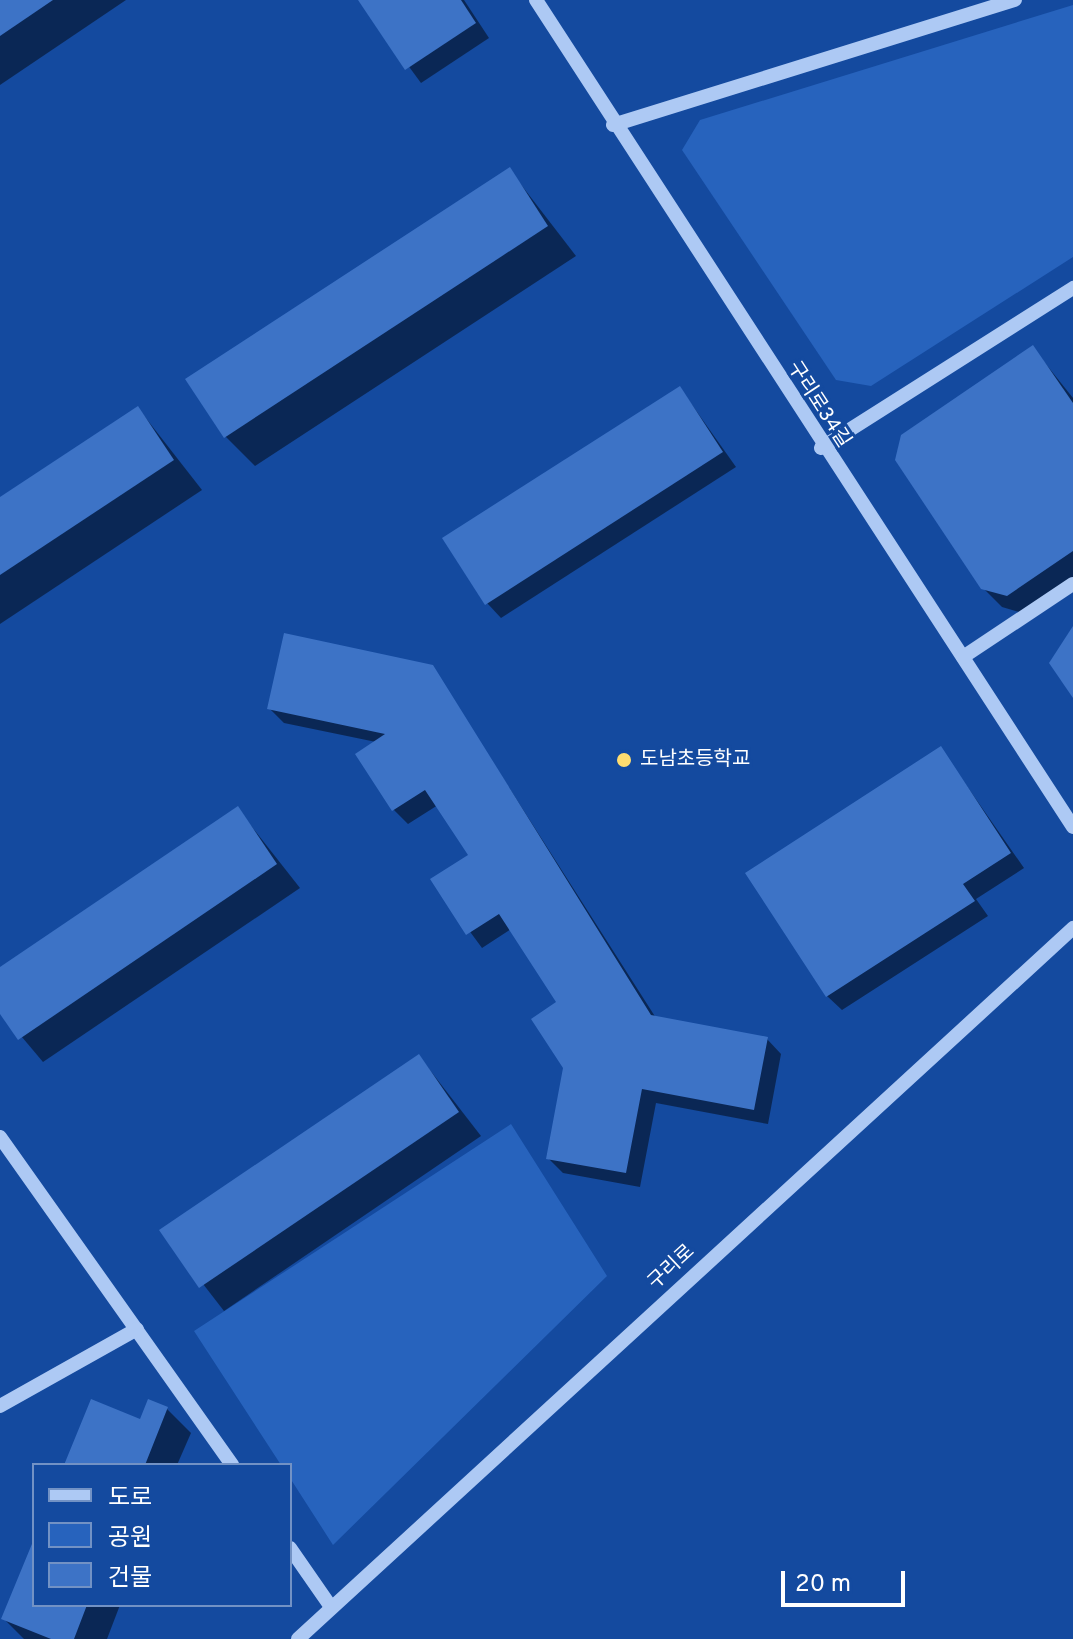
<!DOCTYPE html>
<meta charset="utf-8">
<style>
body{margin:0}
#map{position:relative;width:1073px;height:1639px;overflow:hidden;background:#144a9f;font-family:Overpass,"Noto Sans KR",sans-serif}
div>[style]{position:absolute}
[style*='--x']{left:calc(var(--x)*1px);top:calc(var(--y)*1px);width:calc(var(--w)*1px);rotate:calc(var(--a)*1deg)}
.green>*{inset:0;background:#2763bd}
.shadow>*{inset:0;background:#0007}
.building>*{inset:0;background:#3d73c6}
.minor>*{height:14px;margin:-7px;padding:0 7px;transform-origin:7px;border-radius:7px;background:#adc9f4}
.dots>*{width:22px;height:22px;translate:-50% -50%;box-sizing:border-box;border:4px solid #144a9f;border-radius:50%}
span{translate:-50% -50%;white-space:nowrap;text-align:center;line-height:1.15;-webkit-text-stroke:6px #144a9f;paint-order:stroke}
.street-label{font-size:20px;color:#fff}
.poi-label{font-size:20px;color:#fff}
.left{translate:0 -50%;text-align:left}
.legend{position:absolute;left:32px;top:1463px;width:260px;height:144px;box-sizing:border-box;background:#144a9f;border:2px solid #7292c5;margin:0;padding:10px 14px;list-style:none;font-size:24px;color:#fff}
.legend li{display:flex;align-items:center;gap:16px;height:40px}
.legend b{width:40px;border:2px solid #7292c5}
.scale{position:absolute;left:781px;top:1571px;width:124px;height:36px;box-sizing:border-box;border:4px solid #fff;border-top:0;padding-left:10px;font-size:24px;line-height:28px;white-space:nowrap;color:#fff;-webkit-text-stroke:6px #144a9f;paint-order:stroke}
</style>
<div id="map">
<div class="green">
<div style="clip-path:polygon(1073px 5px,1073px 257px,871px 386px,836px 380px,682px 150px,700px 120px)"></div>
<div style="clip-path:polygon(511px 1124px,607px 1276px,333px 1545px,290px 1478px,290px 1465px,281px 1465px,194px 1331px)"></div>
</div>
<div class="shadow">
<div style="clip-path:polygon(0 0,126px 0,0 85px)"></div>
<div style="clip-path:polygon(360px 0,464px 0,489px 38px,421px 83px)"></div>
<div style="clip-path:polygon(509px 169px,576px 256px,255px 466px,225px 436px)"></div>
<div style="clip-path:polygon(1033px 348px,1073px 398px,1073px 581px,1026px 614px,1002px 607px,983px 588px)"></div>
<div style="clip-path:polygon(680px 388px,736px 467px,501px 618px,487px 603px)"></div>
<div style="clip-path:polygon(138px 408px,202px 490px,0 624px,0 499px)"></div>
<div style="clip-path:polygon(1073px 629px,1073px 695px,1051px 662px)"></div>
<div style="clip-path:polygon(432px 667px,656px 1018px,767px 1039px,781px 1054px,768px 1124px,656px 1103px,640px 1187px,563px 1173px,548px 1158px,565px 1067px,559px 1003px,511px 929px,482px 948px,432px 880px,470px 856px,438px 805px,408px 824px,394px 810px,358px 754px,376px 742px,284px 723px,269px 708px)"></div>
<div style="clip-path:polygon(941px 749px,1024px 868px,976px 899px,988px 916px,842px 1010px,827px 996px)"></div>
<div style="clip-path:polygon(237px 808px,300px 888px,43px 1062px,0 1011px,0 969px)"></div>
<div style="clip-path:polygon(419px 1056px,481px 1136px,224px 1311px,162px 1231px)"></div>
<div style="clip-path:polygon(167px 1409px,191px 1433px,177px 1465px,66px 1465px)"></div>
<div style="clip-path:polygon(34px 1544px,34px 1605px,120px 1605px,107px 1639px,24px 1639px,4px 1619px)"></div>
</div>
<div class="building">
<div style="clip-path:polygon(0 0,53px 0,0 36px)"></div>
<div style="clip-path:polygon(358px 0,461px 0,476px 23px,405px 70px)"></div>
<div style="clip-path:polygon(510px 167px,548px 226px,224px 438px,185px 379px)"></div>
<div style="clip-path:polygon(1033px 345px,1073px 403px,1073px 551px,1007px 596px,981px 589px,895px 460px,901px 435px)"></div>
<div style="clip-path:polygon(680px 386px,723px 452px,485px 605px,442px 538px)"></div>
<div style="clip-path:polygon(138px 406px,174px 460px,0 575px,0 497px)"></div>
<div style="clip-path:polygon(1073px 626px,1073px 698px,1049px 663px)"></div>
<div style="clip-path:polygon(284px 633px,433px 665px,651px 1015px,768px 1037px,754px 1110px,642px 1089px,626px 1173px,546px 1159px,563px 1068px,531px 1019px,556px 1002px,499px 914px,466px 935px,430px 879px,468px 855px,425px 790px,392px 811px,355px 754px,385px 734px,267px 709px)"></div>
<div style="clip-path:polygon(941px 746px,1011px 853px,963px 884px,975px 901px,826px 997px,745px 873px)"></div>
<div style="clip-path:polygon(238px 806px,277px 864px,18px 1040px,0 1014px,0 967px)"></div>
<div style="clip-path:polygon(419px 1054px,459px 1112px,199px 1288px,159px 1230px)"></div>
<div style="clip-path:polygon(91px 1399px,140px 1419px,148px 1399px,168px 1407px,145px 1465px,64px 1465px)"></div>
<div style="clip-path:polygon(34px 1539px,34px 1605px,87px 1605px,74px 1639px,51px 1639px,1px 1619px)"></div>
</div>
<div class="minor">
<div style="--x:536;--y:0;--w:986;--a:57"></div>
<div style="--x:613;--y:125;--w:421;--a:-17.3"></div>
<div style="--x:821;--y:448;--w:299;--a:-32.4"></div>
<div style="--x:963;--y:657;--w:132;--a:-33.6"></div>
<div style="--x:0;--y:1137;--w:402;--a:54.7"></div>
<div style="--x:0;--y:1406;--w:157;--a:-29.3"></div>
<div style="--x:290;--y:1548;--w:72;--a:55.2"></div>
<div style="--x:298;--y:1639;--w:1052;--a:-42.53"></div>
</div>
<div class="dots">
<div style="left:624px;top:760px;background:#ffdd70"></div>
</div>
<div class="street-label">
<span style="left:818px;top:405px;rotate:57deg">구리로34길</span>
<span style="left:672px;top:1268px;rotate:-43deg">구리로</span>
</div>
<div class="poi-label">
<span class="left" style="left:640px;top:760px">도남초등학교</span>
</div>
<ul class="legend">
<li><b style="height:10px;background:#adc9f4"></b>도로</li>
<li><b style="height:22px;background:#2763bd"></b>공원</li>
<li><b style="height:22px;background:#3d73c6"></b>건물</li>
</ul>
<div class="scale">20 m</div>
</div>
